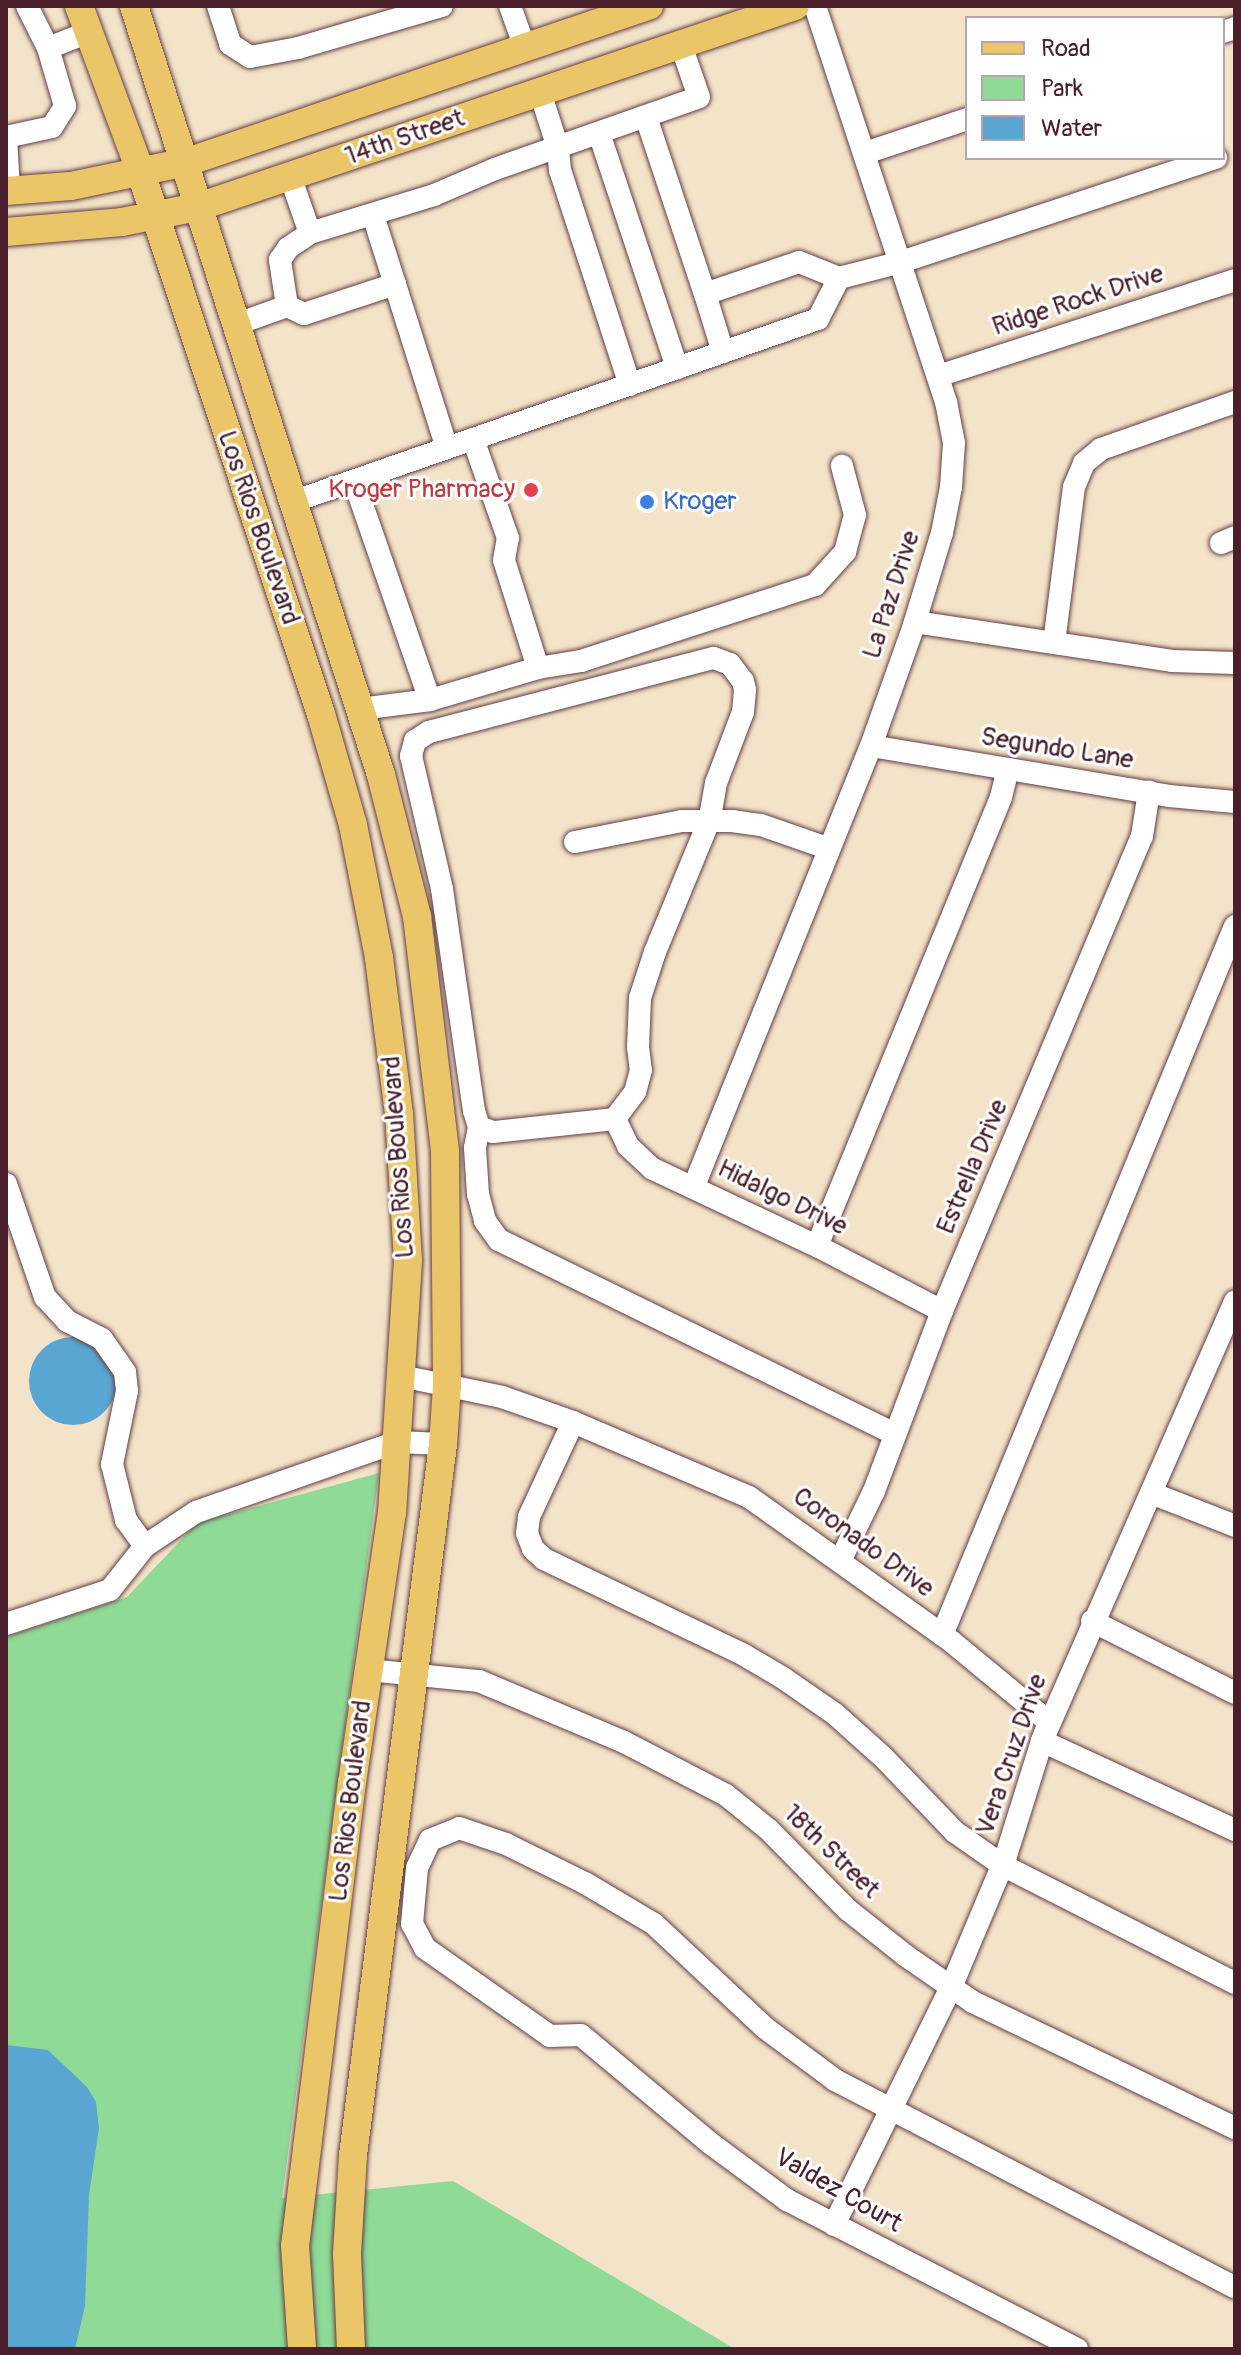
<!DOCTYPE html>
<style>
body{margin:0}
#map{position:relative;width:1241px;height:2355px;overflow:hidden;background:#f3e3c8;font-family:Pangolin,sans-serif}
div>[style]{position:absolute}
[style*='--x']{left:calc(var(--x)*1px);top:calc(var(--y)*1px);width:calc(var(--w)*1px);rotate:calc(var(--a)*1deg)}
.green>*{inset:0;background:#8eda96}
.water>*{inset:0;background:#59a6d2}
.round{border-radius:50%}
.roads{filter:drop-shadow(0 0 2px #633c43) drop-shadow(0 0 2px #633c43)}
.minor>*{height:22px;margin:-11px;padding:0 11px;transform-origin:11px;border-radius:11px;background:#fff}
.major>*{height:28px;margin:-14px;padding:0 14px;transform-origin:14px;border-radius:14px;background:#ebc669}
.dots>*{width:22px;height:22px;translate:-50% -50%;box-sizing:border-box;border:4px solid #fff;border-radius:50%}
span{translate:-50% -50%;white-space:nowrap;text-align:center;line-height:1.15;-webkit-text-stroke:6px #fff;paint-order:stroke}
.street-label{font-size:26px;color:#4a1f2b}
.health-label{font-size:26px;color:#be3a42}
.right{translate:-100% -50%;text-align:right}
.shop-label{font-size:26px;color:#366cbe}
.left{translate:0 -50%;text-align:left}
.frame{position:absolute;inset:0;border:8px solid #4a1f2b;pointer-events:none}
.legend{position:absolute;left:965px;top:16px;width:260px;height:144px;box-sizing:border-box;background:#fff;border:2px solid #b7a5aa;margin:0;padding:10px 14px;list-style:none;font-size:24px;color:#4a1f2b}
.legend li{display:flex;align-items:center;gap:16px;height:40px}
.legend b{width:40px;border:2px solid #b7a5aa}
</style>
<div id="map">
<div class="green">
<div style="clip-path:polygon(379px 1473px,282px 2198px,453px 2181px,735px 2349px,6px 2349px,6px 1637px,127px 1597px,197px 1523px)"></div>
</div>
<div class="water">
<div class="round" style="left:29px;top:1337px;width:88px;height:88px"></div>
<div style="clip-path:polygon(6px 2045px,48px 2050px,87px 2087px,96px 2102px,99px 2128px,89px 2195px,85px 2306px,75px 2349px,6px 2349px)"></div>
</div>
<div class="roads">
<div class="minor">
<div style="--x:27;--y:6;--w:47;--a:63.4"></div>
<div style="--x:218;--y:6;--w:40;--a:72"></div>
<div style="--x:230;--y:44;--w:24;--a:33"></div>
<div style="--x:250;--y:57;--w:49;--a:-10.6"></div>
<div style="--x:298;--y:48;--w:150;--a:-16.3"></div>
<div style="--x:510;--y:6;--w:45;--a:70.3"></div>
<div style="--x:1223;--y:32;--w:13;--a:-18"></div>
<div style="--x:540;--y:92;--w:59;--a:72.2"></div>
<div style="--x:558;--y:148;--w:22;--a:85"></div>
<div style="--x:560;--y:170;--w:226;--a:72"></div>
<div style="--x:646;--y:117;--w:187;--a:71.6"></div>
<div style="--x:705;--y:294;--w:99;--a:-18.8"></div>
<div style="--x:799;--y:262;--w:43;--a:21.8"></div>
<div style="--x:599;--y:133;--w:248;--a:71.6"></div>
<div style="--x:865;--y:153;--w:108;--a:-18.4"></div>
<div style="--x:290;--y:176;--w:60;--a:70.7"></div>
<div style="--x:310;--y:233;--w:130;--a:-17"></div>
<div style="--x:434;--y:195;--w:66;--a:-23.1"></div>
<div style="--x:495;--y:169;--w:216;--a:-19.4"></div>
<div style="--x:699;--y:97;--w:55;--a:-109.1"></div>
<div style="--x:9;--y:190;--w:53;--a:-93.2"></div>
<div style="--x:6;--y:137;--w:47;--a:-12.3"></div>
<div style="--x:52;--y:127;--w:25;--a:-58"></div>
<div style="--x:65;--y:106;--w:60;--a:-106.3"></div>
<div style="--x:48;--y:48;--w:44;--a:-21.3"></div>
<div style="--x:373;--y:215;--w:244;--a:72.4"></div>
<div style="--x:705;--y:294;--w:61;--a:72.8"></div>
<div style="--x:287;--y:306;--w:47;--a:-98.7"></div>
<div style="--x:280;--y:260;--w:14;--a:-56"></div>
<div style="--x:288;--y:248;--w:27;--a:-34"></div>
<div style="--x:237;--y:324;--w:53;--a:-19.8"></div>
<div style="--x:287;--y:306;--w:19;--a:25"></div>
<div style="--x:304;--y:314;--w:96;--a:-18.2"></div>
<div style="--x:938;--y:376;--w:312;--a:-17.9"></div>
<div style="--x:354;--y:481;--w:232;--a:70.9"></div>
<div style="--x:295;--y:501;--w:554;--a:-19.19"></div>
<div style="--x:818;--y:319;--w:46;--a:-62.9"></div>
<div style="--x:839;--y:278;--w:61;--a:-14.3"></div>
<div style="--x:898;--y:263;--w:335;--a:-18.3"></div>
<div style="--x:1221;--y:543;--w:15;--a:-23"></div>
<div style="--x:915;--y:622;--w:260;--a:8.6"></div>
<div style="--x:1172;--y:661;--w:63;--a:1.8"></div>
<div style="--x:1054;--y:643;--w:157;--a:-82.7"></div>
<div style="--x:1074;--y:487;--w:26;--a:-67"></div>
<div style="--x:1084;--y:463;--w:22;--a:-39"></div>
<div style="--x:1101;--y:449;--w:142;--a:-19.3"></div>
<div style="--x:714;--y:658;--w:17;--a:21"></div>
<div style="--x:730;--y:664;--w:21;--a:53"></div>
<div style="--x:743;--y:681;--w:9;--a:77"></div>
<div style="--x:745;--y:690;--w:22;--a:95"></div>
<div style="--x:743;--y:712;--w:76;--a:110.8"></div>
<div style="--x:716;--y:783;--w:39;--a:100"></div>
<div style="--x:709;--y:821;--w:142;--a:112.4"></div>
<div style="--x:655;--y:952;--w:48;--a:108.1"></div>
<div style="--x:640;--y:998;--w:49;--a:92.3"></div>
<div style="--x:638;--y:1047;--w:23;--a:83"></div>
<div style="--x:641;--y:1070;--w:23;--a:105"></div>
<div style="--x:635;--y:1092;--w:34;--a:127"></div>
<div style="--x:615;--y:1119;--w:123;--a:173.9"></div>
<div style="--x:493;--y:1132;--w:15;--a:-160"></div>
<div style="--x:479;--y:1127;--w:17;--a:-107"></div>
<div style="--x:474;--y:1111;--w:224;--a:-98.2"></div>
<div style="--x:442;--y:889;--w:137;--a:-103.1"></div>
<div style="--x:411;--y:756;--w:16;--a:-75"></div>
<div style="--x:415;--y:741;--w:17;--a:-33"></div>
<div style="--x:429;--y:732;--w:294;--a:-14.6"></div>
<div style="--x:538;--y:668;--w:44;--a:-9.2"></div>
<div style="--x:581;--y:661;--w:246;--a:-18"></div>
<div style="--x:815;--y:585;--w:45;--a:-47.7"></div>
<div style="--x:845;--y:552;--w:38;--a:-75"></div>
<div style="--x:855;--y:515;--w:51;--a:-104.9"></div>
<div style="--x:360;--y:709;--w:71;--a:-7.3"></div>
<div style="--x:430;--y:700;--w:113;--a:-16.5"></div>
<div style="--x:538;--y:668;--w:113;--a:-107.5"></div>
<div style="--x:504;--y:560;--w:22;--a:-80"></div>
<div style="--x:508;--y:538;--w:105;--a:-109.5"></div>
<div style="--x:871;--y:746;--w:302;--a:9.5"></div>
<div style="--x:1169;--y:796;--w:66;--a:5.2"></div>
<div style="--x:575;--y:842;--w:109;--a:-11.1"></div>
<div style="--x:682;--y:821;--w:50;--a:0"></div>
<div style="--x:732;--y:821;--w:29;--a:8"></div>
<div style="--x:761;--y:825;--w:70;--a:19.2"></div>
<div style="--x:615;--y:1119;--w:30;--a:64"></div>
<div style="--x:628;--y:1146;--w:34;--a:43"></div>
<div style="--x:653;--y:1169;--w:181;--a:25.2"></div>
<div style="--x:817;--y:1246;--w:141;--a:27.5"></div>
<div style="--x:479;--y:1127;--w:21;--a:101"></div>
<div style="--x:475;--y:1148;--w:46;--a:86.3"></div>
<div style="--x:478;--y:1194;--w:28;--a:75"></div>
<div style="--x:485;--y:1221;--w:24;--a:54"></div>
<div style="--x:499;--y:1240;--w:441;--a:26.1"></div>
<div style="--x:6;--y:1184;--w:120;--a:71"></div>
<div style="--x:45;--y:1297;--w:33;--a:47"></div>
<div style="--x:67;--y:1321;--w:39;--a:27"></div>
<div style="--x:102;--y:1339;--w:40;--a:55.1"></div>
<div style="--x:125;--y:1372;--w:19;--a:84"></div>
<div style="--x:127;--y:1391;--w:75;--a:101.6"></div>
<div style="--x:112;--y:1464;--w:58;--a:76"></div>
<div style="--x:126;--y:1520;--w:32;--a:54"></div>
<div style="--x:694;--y:1186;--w:474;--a:-68.1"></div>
<div style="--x:871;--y:746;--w:128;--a:-70.4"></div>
<div style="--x:914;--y:625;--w:96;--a:-73.1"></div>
<div style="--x:942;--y:533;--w:47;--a:-78.9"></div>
<div style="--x:951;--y:487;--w:44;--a:-86.1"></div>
<div style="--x:954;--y:443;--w:42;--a:-101"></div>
<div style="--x:946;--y:402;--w:417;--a:-108.3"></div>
<div style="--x:817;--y:1246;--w:485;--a:-67.7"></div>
<div style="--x:1001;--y:797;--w:29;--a:-76"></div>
<div style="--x:401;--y:1376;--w:103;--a:11.7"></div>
<div style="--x:502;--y:1397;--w:75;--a:19.4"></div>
<div style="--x:573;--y:1422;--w:191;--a:23.1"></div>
<div style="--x:749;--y:1497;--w:249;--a:35.5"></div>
<div style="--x:952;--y:1642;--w:126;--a:39.5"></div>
<div style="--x:1049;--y:1722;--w:20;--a:110"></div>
<div style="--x:1042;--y:1741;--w:213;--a:24.8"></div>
<div style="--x:573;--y:1422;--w:105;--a:114.9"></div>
<div style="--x:529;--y:1517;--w:16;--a:97"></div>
<div style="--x:527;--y:1533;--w:17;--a:69"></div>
<div style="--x:533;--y:1549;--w:15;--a:42"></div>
<div style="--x:544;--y:1559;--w:222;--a:25.6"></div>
<div style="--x:744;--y:1655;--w:45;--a:30.5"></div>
<div style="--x:783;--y:1678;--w:63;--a:34.7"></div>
<div style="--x:835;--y:1714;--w:64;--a:41.9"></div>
<div style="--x:883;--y:1757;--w:104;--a:46.2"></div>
<div style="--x:955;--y:1832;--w:57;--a:35.1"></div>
<div style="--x:1002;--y:1865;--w:261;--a:26.9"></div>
<div style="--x:1151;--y:1493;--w:90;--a:21.4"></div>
<div style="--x:840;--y:1561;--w:78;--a:-64.1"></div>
<div style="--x:874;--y:1491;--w:192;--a:-69.3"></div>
<div style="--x:942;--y:1311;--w:515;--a:-67.17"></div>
<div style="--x:1142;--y:836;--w:45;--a:-81"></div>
<div style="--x:1092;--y:1621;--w:160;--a:26.7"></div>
<div style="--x:6;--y:1624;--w:109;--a:-18.1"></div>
<div style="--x:110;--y:1590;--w:56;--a:-51.5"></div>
<div style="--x:145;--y:1546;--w:61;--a:-33.7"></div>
<div style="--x:196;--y:1512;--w:213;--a:-19.2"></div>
<div style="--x:397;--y:1442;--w:46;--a:2.5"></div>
<div style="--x:942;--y:1635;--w:767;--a:-67.55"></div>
<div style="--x:368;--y:1670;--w:112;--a:5.7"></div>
<div style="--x:479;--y:1681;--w:157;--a:22.8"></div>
<div style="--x:624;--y:1742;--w:115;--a:27.5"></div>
<div style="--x:726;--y:1795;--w:55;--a:39.1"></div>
<div style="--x:769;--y:1830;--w:112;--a:45.4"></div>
<div style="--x:848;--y:1910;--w:74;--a:38.4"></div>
<div style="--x:906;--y:1956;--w:81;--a:34.5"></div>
<div style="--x:973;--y:2002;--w:291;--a:25.7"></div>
<div style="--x:834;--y:2225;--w:267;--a:-63.8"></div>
<div style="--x:952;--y:1985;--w:137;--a:-67.2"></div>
<div style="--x:1005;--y:1859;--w:124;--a:-72.6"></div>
<div style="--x:1042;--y:1741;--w:480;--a:-66.3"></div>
<div style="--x:1077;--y:2349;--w:326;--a:-152.8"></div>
<div style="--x:787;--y:2200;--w:96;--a:-143.5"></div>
<div style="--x:710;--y:2143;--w:168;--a:-140.1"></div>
<div style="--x:581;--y:2035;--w:31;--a:178"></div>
<div style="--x:550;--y:2036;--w:153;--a:-144.9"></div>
<div style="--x:425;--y:1948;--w:27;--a:-118"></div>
<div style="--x:412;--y:1924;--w:56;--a:-84.9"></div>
<div style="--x:417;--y:1868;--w:31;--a:-65"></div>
<div style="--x:430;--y:1840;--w:31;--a:-22"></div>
<div style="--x:459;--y:1828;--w:50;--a:18.8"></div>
<div style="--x:506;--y:1844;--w:88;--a:26.3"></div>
<div style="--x:585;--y:1883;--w:80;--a:30.7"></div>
<div style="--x:654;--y:1924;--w:152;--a:43.1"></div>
<div style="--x:765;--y:2028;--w:87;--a:36.6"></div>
<div style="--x:835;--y:2080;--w:450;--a:27.4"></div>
</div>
<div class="major">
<div style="--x:79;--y:6;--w:178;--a:69.6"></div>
<div style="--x:141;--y:173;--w:570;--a:71.6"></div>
<div style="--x:321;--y:714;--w:116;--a:73.9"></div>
<div style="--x:353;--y:825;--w:136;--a:78.9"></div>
<div style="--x:379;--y:958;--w:157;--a:82.7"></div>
<div style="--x:399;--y:1114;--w:146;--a:86.5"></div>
<div style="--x:408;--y:1260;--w:253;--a:93.6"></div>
<div style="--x:392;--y:1512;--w:273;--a:98.4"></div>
<div style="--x:352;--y:1782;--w:466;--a:97"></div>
<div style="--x:295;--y:2245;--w:104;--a:86.1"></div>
<div style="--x:134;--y:6;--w:808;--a:72.19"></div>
<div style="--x:381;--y:775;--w:146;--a:75.7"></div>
<div style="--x:417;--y:916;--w:238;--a:83.2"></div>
<div style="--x:445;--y:1152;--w:234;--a:89.5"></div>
<div style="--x:447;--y:1386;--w:58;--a:93.9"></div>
<div style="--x:443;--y:1444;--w:717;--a:97.21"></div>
<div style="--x:353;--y:2155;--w:99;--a:93.5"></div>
<div style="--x:347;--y:2254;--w:95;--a:87.6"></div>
<div style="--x:6;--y:191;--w:65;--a:-4.4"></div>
<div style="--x:71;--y:186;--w:118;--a:-11.7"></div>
<div style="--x:187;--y:162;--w:488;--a:-18.7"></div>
<div style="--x:6;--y:232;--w:116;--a:-4.9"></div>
<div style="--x:122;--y:222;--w:77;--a:-11.2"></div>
<div style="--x:198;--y:207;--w:630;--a:-18.61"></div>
</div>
</div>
<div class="dots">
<div style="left:531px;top:490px;background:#e0444e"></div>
<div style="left:647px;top:502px;background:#3f7fe0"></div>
</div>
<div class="street-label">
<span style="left:405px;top:138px;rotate:-19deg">14th Street</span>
<span style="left:1078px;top:301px;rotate:-18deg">Ridge Rock Drive</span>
<span style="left:258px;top:528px;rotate:71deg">Los Rios Boulevard</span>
<span style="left:892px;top:595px;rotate:-72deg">La Paz Drive</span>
<span style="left:1057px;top:749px;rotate:9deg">Segundo Lane</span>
<span style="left:399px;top:1157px;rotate:-94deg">Los Rios Boulevard</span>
<span style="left:973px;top:1167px;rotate:-67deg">Estrella Drive</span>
<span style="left:782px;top:1198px;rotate:26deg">Hidalgo Drive</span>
<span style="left:863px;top:1543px;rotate:36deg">Coronado Drive</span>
<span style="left:1012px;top:1755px;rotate:-71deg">Vera Cruz Drive</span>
<span style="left:351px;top:1801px;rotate:-83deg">Los Rios Boulevard</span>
<span style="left:831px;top:1852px;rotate:44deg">18th Street</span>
<span style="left:838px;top:2191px;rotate:30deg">Valdez Court</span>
</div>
<div class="health-label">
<span class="right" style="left:515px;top:490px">Kroger Pharmacy</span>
</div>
<div class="shop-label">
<span class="left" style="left:663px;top:502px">Kroger</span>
</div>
<div class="frame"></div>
<ul class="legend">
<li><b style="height:10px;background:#ebc669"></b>Road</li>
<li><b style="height:22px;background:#8eda96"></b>Park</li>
<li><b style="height:22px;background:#59a6d2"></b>Water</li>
</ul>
</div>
